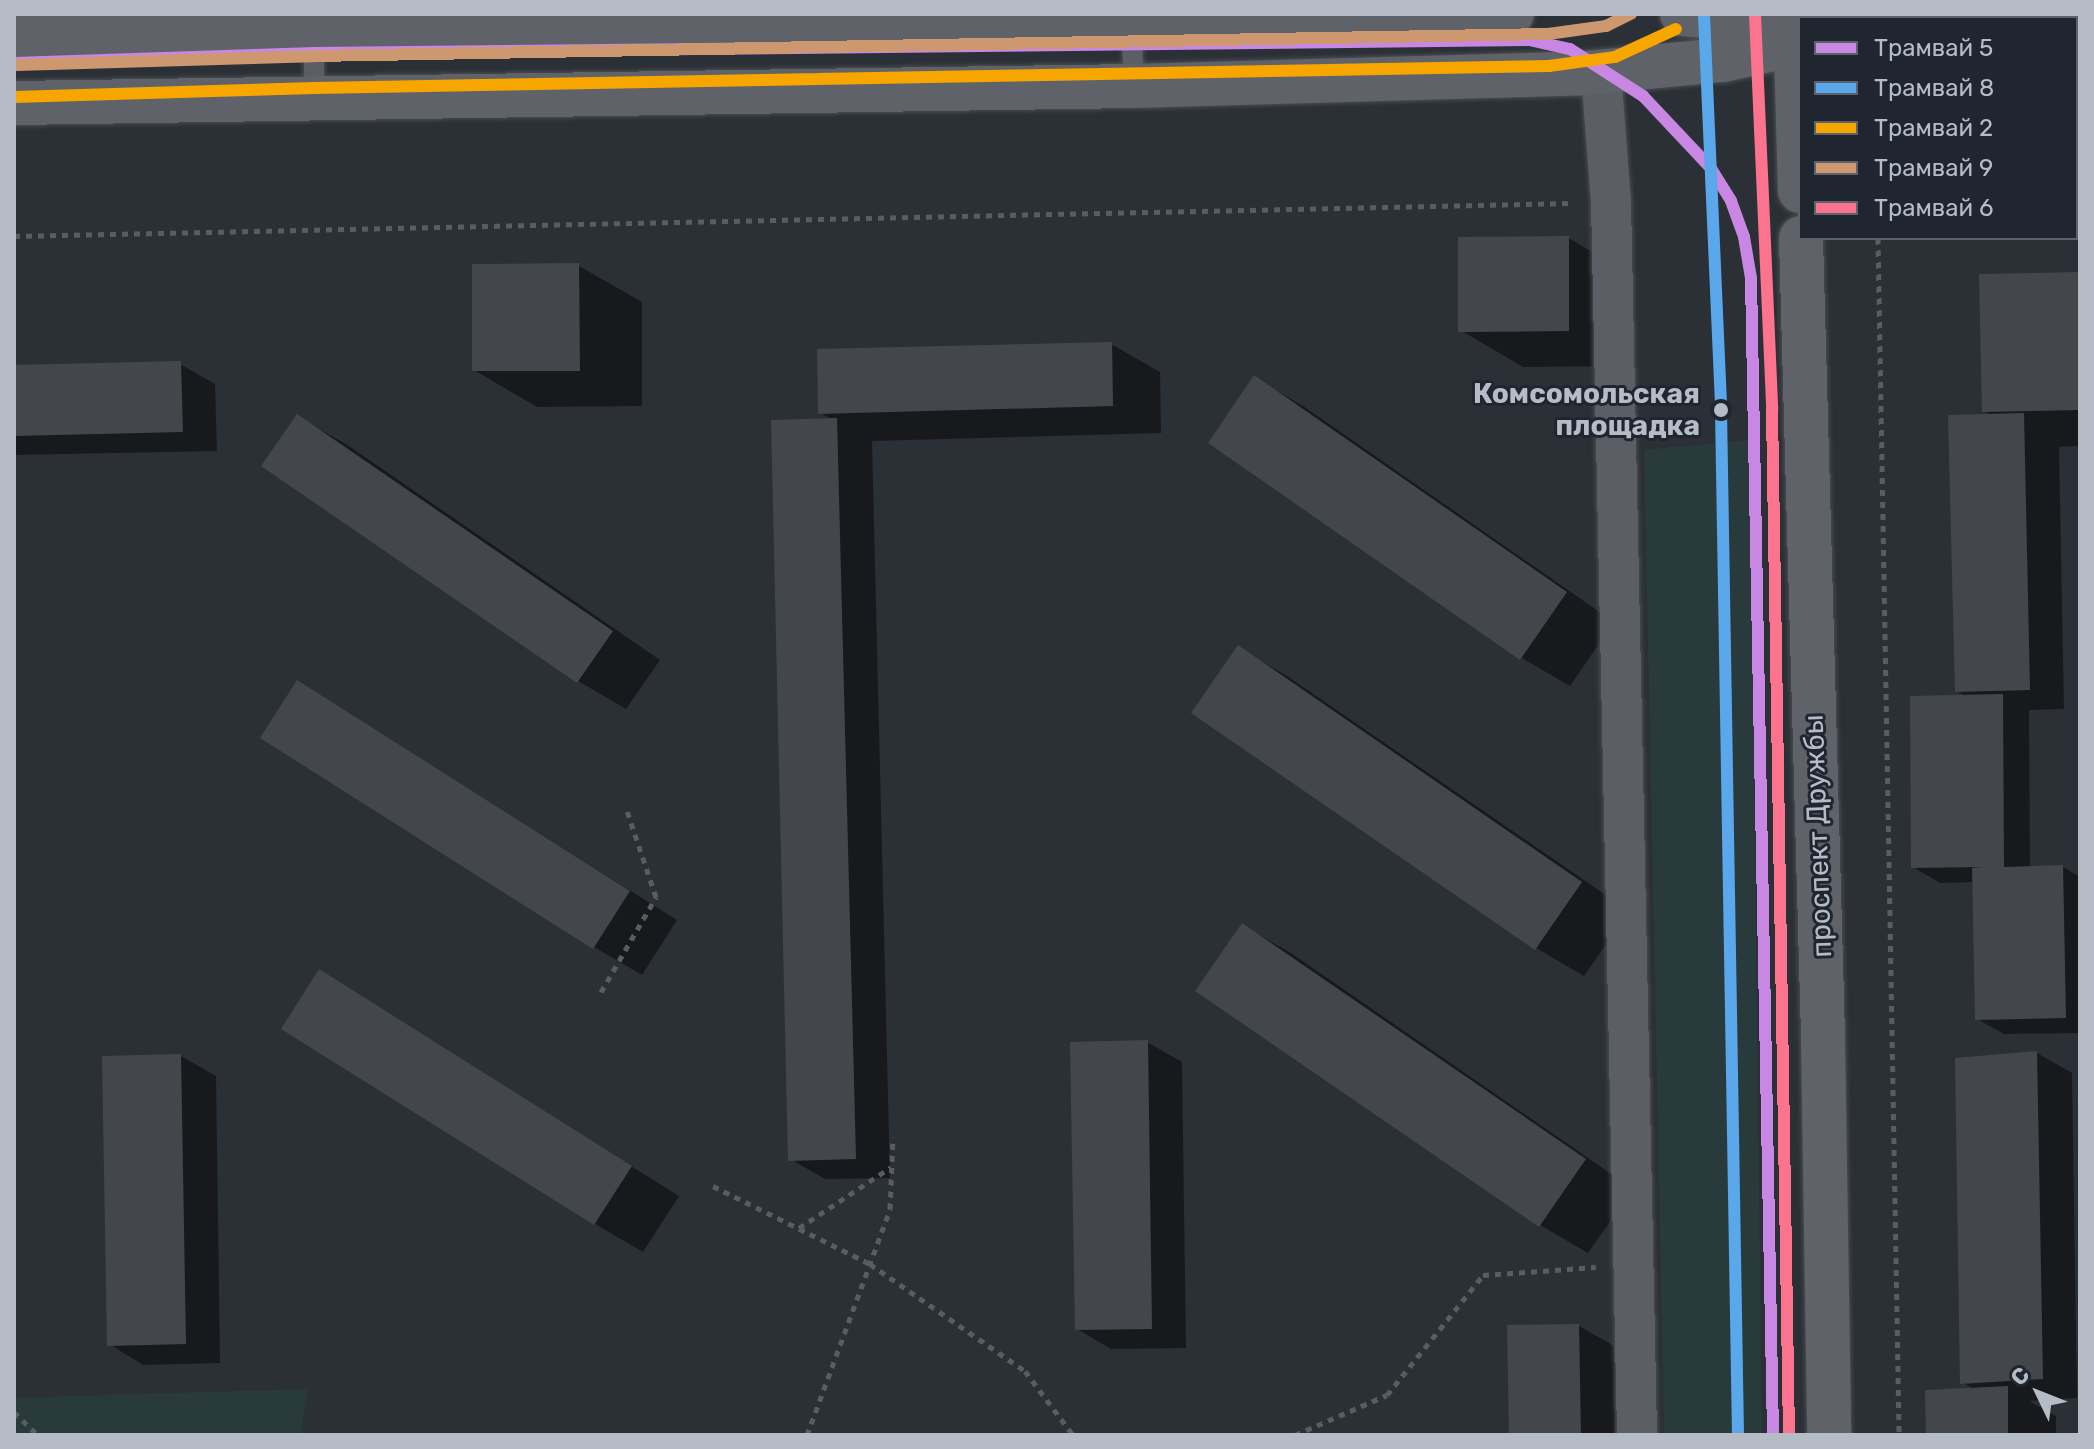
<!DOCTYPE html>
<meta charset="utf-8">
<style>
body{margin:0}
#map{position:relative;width:2094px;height:1449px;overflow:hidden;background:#2b3036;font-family:Rubik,sans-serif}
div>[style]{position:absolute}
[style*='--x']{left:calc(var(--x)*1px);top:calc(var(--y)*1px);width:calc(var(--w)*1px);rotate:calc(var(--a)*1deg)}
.green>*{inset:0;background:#293a3c}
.shadow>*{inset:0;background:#0007}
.building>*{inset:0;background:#43474c}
.path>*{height:5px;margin-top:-2.5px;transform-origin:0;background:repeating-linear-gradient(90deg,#595d61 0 6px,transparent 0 12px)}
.roads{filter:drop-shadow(0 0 2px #494c51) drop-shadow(0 0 2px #494c51)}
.service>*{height:20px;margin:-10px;padding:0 10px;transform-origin:10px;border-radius:10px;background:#5b5e64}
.minor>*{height:40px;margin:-20px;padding:0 20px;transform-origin:20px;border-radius:20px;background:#5b5e64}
.secondary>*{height:44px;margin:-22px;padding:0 22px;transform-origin:22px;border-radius:22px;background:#5f6268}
.tram-1>*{height:12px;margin:-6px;padding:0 6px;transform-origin:6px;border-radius:6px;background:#c787e3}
.tram-2>*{height:12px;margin:-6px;padding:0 6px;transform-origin:6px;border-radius:6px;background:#5aa8eb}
.tram-3>*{height:12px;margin:-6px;padding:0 6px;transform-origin:6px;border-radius:6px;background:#f7a600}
.tram-4>*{height:12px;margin:-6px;padding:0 6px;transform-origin:6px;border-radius:6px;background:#cd976f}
.tram-5>*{height:12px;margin:-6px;padding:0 6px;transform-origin:6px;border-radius:6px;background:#fc738d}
.dots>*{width:22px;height:22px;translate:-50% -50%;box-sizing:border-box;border:4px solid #1f2630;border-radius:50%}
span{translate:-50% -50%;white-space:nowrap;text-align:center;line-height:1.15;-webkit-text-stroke:6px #1f2630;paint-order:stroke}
.stop-label{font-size:28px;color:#b6bcc6;font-weight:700}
.right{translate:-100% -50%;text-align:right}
.street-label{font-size:28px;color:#b6bcc6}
.frame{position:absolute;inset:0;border:16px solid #b6bcc6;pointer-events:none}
.legend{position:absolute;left:1798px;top:16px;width:280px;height:224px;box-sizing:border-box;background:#1f2630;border:2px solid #5b626c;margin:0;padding:10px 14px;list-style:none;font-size:24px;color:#b6bcc6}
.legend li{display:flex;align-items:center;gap:16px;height:40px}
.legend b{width:40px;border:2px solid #5b626c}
.north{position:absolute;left:1998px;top:1353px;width:80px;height:80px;-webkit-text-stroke:6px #1f2630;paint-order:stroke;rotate:313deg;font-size:22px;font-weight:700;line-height:32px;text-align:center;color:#b6bcc6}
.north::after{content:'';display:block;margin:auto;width:28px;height:36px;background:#b6bcc6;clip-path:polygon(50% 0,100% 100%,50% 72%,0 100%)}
</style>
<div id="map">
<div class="green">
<div style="clip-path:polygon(1750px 440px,1762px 1435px,1664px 1435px,1644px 450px)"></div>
<div style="clip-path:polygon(307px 1389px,301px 1435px,14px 1435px,14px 1398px)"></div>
</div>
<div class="shadow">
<div style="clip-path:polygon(1568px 238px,1631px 274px,1631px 366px,1523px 367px,1460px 330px)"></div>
<div style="clip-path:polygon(579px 266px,642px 302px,642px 406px,537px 407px,474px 370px)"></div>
<div style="clip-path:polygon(2080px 274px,2080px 446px,2059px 447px,2064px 709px,2029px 710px,2030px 868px,2063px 867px,2080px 877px,2080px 1033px,2004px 1034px,1977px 1019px,1974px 882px,1940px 883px,1913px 867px,1967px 697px,1957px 691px,1993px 416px,1984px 411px)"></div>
<div style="clip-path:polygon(1111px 344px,1160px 372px,1161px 433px,872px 441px,890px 1178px,825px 1179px,790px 1159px,833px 420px,820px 413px)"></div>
<div style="clip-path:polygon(180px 364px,215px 384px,217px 451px,14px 455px,14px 367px)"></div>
<div style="clip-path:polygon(1255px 378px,1303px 406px,1614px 622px,1570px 686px,1522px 658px,1211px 443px)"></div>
<div style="clip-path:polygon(297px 417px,346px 444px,660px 660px,626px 709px,578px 681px)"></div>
<div style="clip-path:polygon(1238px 648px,1287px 676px,1629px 911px,1584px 976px,1536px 948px)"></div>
<div style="clip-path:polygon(298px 683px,677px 920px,642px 975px,594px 947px)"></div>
<div style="clip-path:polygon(1242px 925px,1291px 953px,1633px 1189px,1588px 1253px,1540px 1225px)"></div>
<div style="clip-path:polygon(320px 972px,679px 1196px,643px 1252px,595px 1224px)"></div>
<div style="clip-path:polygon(1147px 1042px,1182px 1062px,1186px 1348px,1111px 1349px,1077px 1329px)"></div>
<div style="clip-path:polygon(2037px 1053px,2072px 1073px,2077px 1398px,2029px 1401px,2056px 1416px,2056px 1435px,1928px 1435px,1975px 1390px,1962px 1382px,1957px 1059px)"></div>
<div style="clip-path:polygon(181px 1056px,216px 1076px,220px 1363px,143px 1365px,109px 1344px)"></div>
<div style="clip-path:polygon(1579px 1326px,1614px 1346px,1615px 1435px,1511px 1435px)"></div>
</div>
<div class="building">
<div style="clip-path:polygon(1569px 236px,1569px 331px,1458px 332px,1458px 237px)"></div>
<div style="clip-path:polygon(579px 263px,580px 371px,472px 371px,472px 264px)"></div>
<div style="clip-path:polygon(2080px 272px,2080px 410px,1982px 412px,1979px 274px)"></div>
<div style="clip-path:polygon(1112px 342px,1113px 406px,818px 414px,817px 349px)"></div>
<div style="clip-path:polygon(181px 361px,183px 432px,14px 436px,14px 365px)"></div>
<div style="clip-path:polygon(1254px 375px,1567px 592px,1520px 660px,1208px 443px)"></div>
<div style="clip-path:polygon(2024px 413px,2030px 690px,1955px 692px,1948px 415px)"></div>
<div style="clip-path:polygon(297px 414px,613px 631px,577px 683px,261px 466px)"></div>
<div style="clip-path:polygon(837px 418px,856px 1159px,788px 1161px,771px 420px)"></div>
<div style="clip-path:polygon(1238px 645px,1582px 882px,1535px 950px,1191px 713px)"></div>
<div style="clip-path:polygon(297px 680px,630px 891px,593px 949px,260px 738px)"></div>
<div style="clip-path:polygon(2003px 694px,2004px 867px,2063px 865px,2066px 1018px,1975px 1020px,1972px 868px,1982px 867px,1911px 868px,1910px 696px)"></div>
<div style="clip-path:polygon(1242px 923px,1586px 1159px,1539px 1227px,1195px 991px)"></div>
<div style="clip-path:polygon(319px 969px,632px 1166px,594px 1225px,281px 1029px)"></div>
<div style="clip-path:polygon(1148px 1040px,1152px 1329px,1075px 1330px,1070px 1042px)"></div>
<div style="clip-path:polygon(2037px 1051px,2043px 1379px,1960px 1384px,1955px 1058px)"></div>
<div style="clip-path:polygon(181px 1054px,186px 1344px,107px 1346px,102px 1056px)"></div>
<div style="clip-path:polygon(1579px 1324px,1581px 1435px,1509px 1435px,1507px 1325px)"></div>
<div style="clip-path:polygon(2008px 1386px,2008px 1435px,1926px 1435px,1925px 1390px)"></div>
</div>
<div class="path">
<div style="--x:1876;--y:14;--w:4;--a:90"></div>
<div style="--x:14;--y:236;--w:1560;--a:-1.21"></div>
<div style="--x:1878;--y:238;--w:1197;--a:88.99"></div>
<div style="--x:601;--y:992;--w:110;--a:-59.9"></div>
<div style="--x:656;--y:897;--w:91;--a:-108.6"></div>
<div style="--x:713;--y:1186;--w:175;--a:26.4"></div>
<div style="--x:870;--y:1264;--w:188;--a:34.6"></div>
<div style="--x:1025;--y:1371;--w:80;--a:53.1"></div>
<div style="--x:799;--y:1228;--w:110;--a:-33.5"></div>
<div style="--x:14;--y:1412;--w:33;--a:44"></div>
<div style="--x:807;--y:1435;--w:241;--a:-69.8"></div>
<div style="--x:890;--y:1209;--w:72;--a:-87.6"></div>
<div style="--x:1295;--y:1435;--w:100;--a:-23.5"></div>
<div style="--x:1387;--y:1395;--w:154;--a:-51.3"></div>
<div style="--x:1483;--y:1275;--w:113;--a:-4"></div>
</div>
<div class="roads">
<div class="service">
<div style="--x:1131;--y:19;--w:67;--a:87.4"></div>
<div style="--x:314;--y:34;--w:63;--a:90"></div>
</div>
<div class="minor">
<div style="--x:1601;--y:72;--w:130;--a:85.6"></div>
<div style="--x:1611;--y:202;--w:1233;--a:88.79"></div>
</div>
<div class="secondary">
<div style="--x:1682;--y:14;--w:38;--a:5"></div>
<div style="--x:1720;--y:17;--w:80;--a:18.9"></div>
<div style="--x:1795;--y:14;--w:177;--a:88.4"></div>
<div style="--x:2076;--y:35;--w:4;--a:0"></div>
<div style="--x:14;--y:38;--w:1498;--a:-0.92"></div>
<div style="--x:14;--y:103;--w:1120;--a:-0.87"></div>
<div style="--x:1134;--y:86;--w:453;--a:-1.6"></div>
<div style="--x:1587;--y:73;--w:137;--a:-5.5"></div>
<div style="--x:1723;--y:60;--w:79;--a:-12.4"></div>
<div style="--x:1801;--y:238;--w:800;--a:88.42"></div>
<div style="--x:1823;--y:1038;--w:397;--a:89.1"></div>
</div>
</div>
<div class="tram-1">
<div style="--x:14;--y:63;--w:301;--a:-1.9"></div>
<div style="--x:315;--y:53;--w:1214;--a:-0.61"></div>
<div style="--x:1529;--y:40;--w:42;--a:12.4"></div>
<div style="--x:1570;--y:49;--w:87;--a:32.8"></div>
<div style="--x:1643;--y:96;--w:98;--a:46.7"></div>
<div style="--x:1710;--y:167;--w:40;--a:58"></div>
<div style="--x:1731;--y:201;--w:38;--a:70"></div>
<div style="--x:1744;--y:237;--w:42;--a:80.3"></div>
<div style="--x:1751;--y:278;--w:1157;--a:88.91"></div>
</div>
<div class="tram-2">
<div style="--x:1704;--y:15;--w:395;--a:87.5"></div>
<div style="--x:1721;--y:410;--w:1025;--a:89.05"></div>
</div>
<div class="tram-3">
<div style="--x:14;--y:97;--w:300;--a:-1.7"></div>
<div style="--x:314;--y:88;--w:1235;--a:-1.02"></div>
<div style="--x:1549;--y:66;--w:67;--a:-7.8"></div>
<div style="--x:1615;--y:57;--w:67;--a:-24.7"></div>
</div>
<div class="tram-4">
<div style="--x:14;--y:65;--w:300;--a:-1.7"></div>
<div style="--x:314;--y:56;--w:1234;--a:-1.02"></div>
<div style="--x:1548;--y:34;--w:59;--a:-7.9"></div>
<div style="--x:1606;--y:26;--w:28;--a:-26"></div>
</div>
<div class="tram-5">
<div style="--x:1755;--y:14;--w:396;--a:87.5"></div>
<div style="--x:1772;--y:410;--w:1025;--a:89.05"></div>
</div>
<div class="dots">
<div style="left:1721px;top:410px;background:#b6bcc6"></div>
</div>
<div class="stop-label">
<span class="right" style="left:1700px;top:410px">Комсомольская<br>площадка</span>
</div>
<div class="street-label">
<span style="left:1818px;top:836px;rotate:-92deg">проспект Дружбы</span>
</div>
<div class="frame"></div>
<ul class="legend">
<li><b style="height:10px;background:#c787e3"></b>Трамвай 5</li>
<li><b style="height:10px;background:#5aa8eb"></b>Трамвай 8</li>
<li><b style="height:10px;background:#f7a600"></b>Трамвай 2</li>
<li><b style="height:10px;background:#cd976f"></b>Трамвай 9</li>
<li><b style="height:10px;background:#fc738d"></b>Трамвай 6</li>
</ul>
<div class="north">С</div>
</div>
